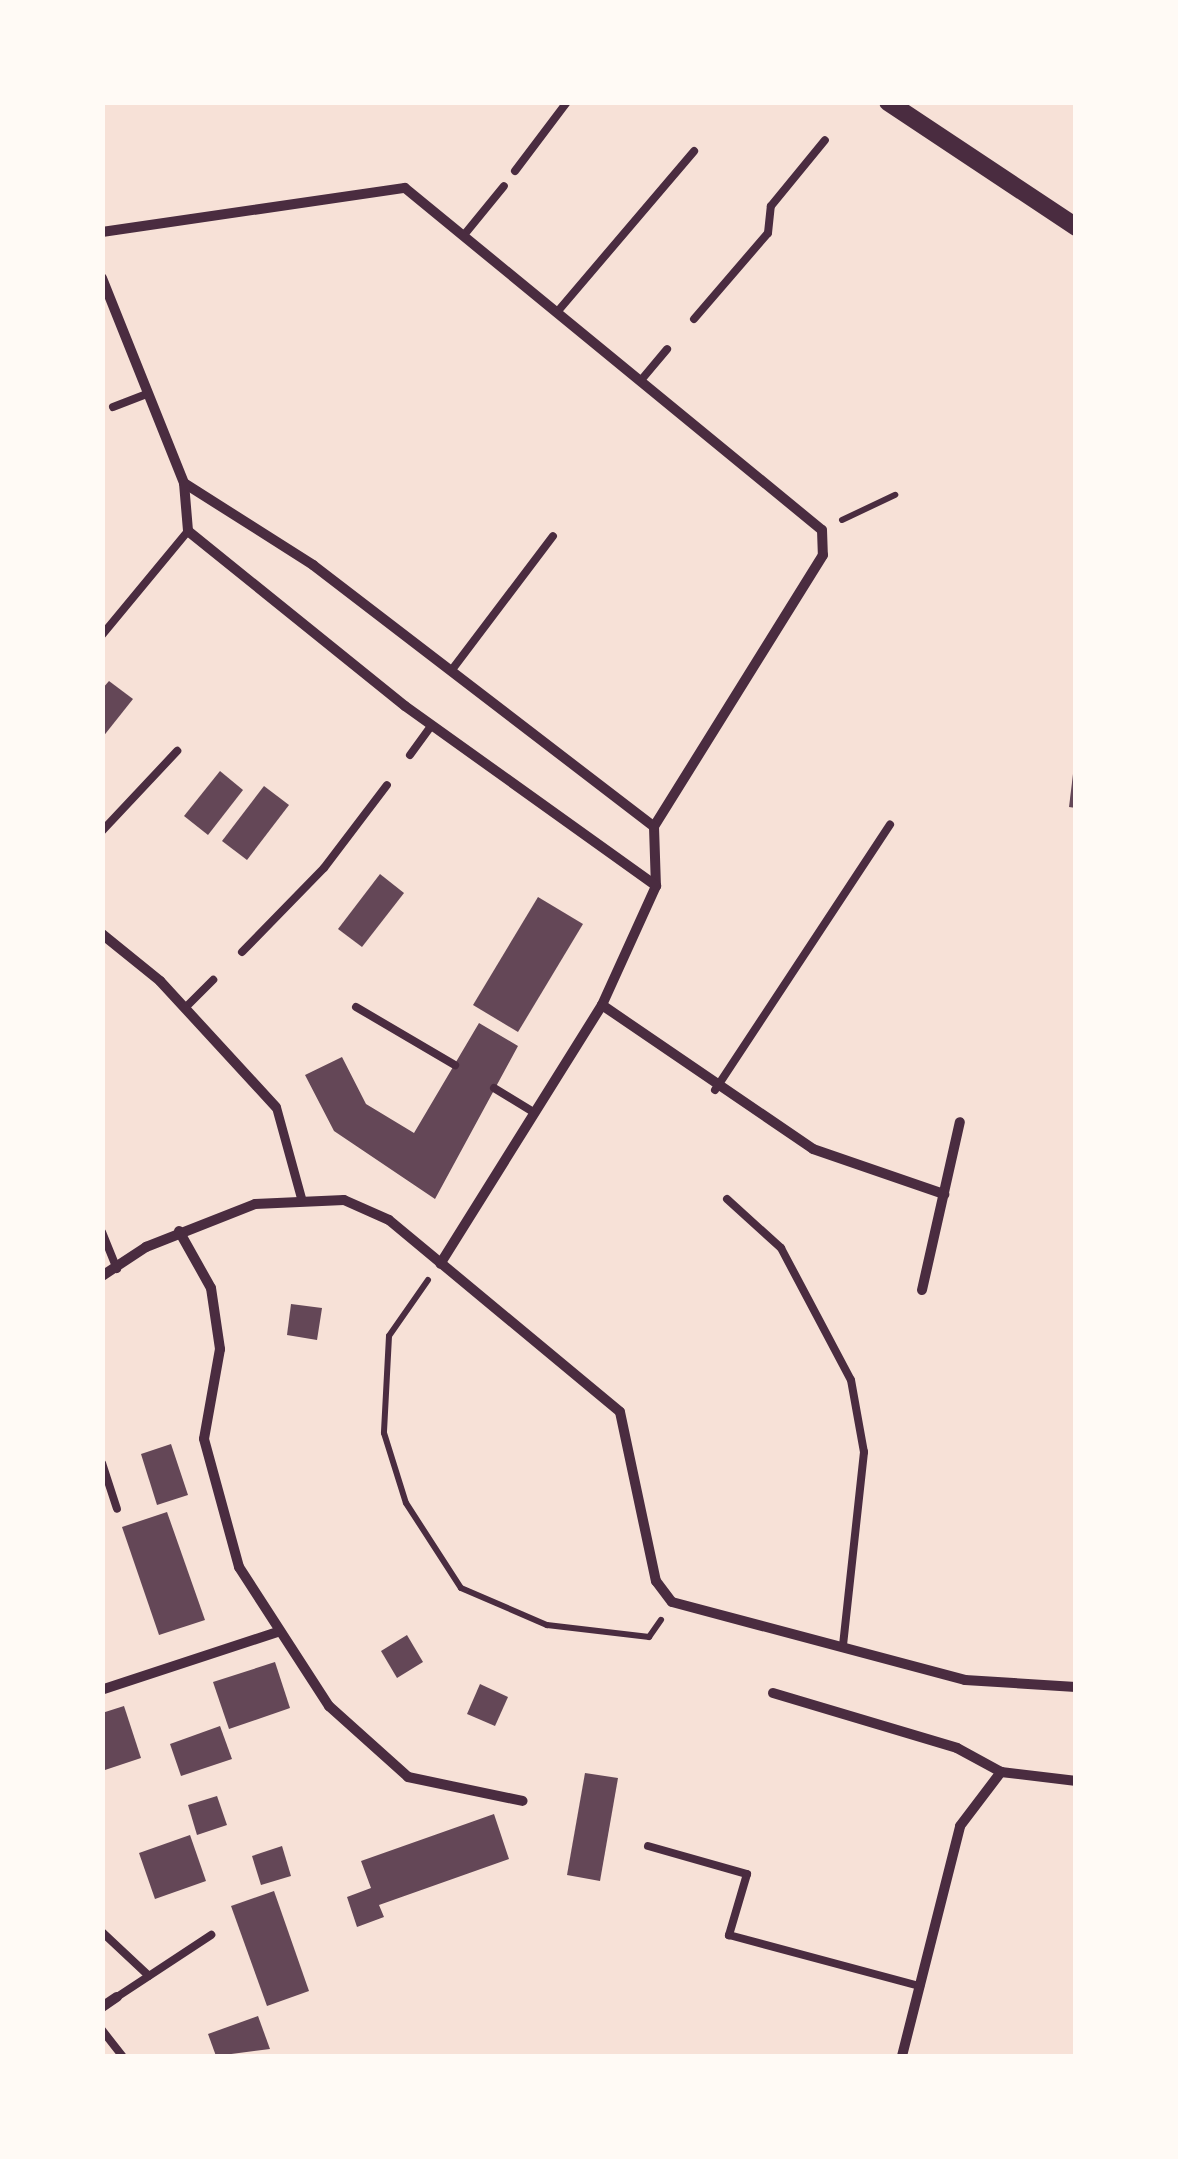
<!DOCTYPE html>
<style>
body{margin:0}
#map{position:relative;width:1178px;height:2159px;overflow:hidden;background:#f7e1d7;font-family:Lato,sans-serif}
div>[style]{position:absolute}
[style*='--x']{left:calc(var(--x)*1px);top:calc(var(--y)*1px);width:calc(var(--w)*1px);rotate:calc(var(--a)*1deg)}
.building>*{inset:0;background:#644757}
.path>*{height:6px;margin:-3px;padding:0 3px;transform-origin:3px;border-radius:3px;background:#4a2c40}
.service>*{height:8px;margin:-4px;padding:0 4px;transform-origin:4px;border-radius:4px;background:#4a2c40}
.pedestrian>*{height:9px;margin:-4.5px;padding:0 4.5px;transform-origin:4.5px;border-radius:4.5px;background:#4a2c40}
.minor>*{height:10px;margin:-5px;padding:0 5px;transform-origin:5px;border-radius:5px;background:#4a2c40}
.tertiary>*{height:18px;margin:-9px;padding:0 9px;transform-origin:9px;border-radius:9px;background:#4a2c40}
span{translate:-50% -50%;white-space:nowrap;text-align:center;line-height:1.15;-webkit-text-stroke:9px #fffaf5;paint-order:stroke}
.frame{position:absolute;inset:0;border:105px solid #fffaf5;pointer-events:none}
</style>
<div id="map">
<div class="building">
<div style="clip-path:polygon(109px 681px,133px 699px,102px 738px,102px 689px)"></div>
<div style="clip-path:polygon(220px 771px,243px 790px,208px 835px,184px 816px)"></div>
<div style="clip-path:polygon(1073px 774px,1076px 774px,1076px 808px,1069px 807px)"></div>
<div style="clip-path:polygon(264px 786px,289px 805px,247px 860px,222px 841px)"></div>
<div style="clip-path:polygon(380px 874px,404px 893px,362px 947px,338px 929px)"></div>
<div style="clip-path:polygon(538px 897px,583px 924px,518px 1032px,473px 1005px)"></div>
<div style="clip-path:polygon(479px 1023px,518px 1046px,435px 1199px,334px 1131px,305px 1075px,342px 1057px,366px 1104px,414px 1133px)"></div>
<div style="clip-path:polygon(291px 1304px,322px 1308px,317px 1340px,287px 1335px)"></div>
<div style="clip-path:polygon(171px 1444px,188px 1495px,157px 1505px,141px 1454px)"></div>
<div style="clip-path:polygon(167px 1512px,205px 1620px,159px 1635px,122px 1527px)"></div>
<div style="clip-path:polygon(407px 1635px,423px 1662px,397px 1678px,381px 1651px)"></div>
<div style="clip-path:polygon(275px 1662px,290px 1708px,229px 1729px,213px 1682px)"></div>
<div style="clip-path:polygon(480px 1684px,508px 1697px,495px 1726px,467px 1714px)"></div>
<div style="clip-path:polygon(124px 1706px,141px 1758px,102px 1771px,102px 1713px)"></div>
<div style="clip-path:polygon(220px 1726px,232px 1759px,181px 1776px,170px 1744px)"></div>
<div style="clip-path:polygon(585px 1773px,618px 1778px,600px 1881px,567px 1875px)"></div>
<div style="clip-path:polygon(217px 1796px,227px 1825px,197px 1835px,188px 1805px)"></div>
<div style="clip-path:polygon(494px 1814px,509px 1859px,379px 1905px,384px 1917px,357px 1927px,347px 1897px,371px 1888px,361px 1861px)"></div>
<div style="clip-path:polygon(190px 1835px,206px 1881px,155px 1899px,139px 1853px)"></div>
<div style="clip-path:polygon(282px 1846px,291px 1876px,261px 1885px,252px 1856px)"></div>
<div style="clip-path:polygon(274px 1891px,309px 1991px,267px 2006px,231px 1906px)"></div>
<div style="clip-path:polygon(258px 2016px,270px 2049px,216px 2056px,208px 2034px)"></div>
</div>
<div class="path">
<div style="--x:842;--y:520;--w:59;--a:-25.3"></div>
<div style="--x:428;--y:1280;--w:68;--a:124.9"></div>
<div style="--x:389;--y:1336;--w:97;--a:93"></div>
<div style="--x:384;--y:1433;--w:73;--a:72.6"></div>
<div style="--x:406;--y:1503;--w:101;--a:57.1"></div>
<div style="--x:461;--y:1588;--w:94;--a:23.3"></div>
<div style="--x:547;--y:1625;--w:103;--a:6.7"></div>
<div style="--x:649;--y:1637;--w:21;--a:-55"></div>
</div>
<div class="service">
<div style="--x:515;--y:171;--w:86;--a:-53"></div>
<div style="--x:464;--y:235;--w:63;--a:-50.8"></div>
<div style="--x:558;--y:311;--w:210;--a:-49.6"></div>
<div style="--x:694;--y:319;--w:113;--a:-49.3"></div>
<div style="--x:768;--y:233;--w:27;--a:-84"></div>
<div style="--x:771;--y:206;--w:85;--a:-50.7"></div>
<div style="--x:642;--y:379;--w:39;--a:-50"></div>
<div style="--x:113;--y:407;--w:34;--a:-21"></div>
<div style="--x:102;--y:635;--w:135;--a:-50.4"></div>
<div style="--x:451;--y:671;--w:169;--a:-52.9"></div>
<div style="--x:410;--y:755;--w:37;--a:-54"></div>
<div style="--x:102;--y:831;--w:110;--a:-46.8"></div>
<div style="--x:242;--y:952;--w:117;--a:-45.7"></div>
<div style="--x:324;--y:868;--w:104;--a:-52.8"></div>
<div style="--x:356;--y:1007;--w:115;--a:30.4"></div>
<div style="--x:185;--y:1008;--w:40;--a:-45"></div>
<div style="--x:494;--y:1088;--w:48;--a:31.4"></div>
<div style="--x:715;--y:1090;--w:318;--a:-56.6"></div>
<div style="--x:727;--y:1199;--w:73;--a:42.2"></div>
<div style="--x:781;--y:1248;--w:149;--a:62.1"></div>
<div style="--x:851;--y:1380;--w:73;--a:79.8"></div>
<div style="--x:864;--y:1452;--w:194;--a:96.2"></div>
<div style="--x:102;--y:1232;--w:40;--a:68"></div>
<div style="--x:102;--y:1463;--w:48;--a:71.9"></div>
<div style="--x:648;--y:1846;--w:103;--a:15.8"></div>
<div style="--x:747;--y:1874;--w:64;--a:106.4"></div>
<div style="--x:729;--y:1935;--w:198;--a:15"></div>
<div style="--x:102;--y:1932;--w:64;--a:43.1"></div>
<div style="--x:117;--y:1997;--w:113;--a:-33.4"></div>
<div style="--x:102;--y:2030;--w:33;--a:52"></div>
</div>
<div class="pedestrian">
<div style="--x:276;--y:1107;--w:94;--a:74.6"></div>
</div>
<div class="minor">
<div style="--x:102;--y:232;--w:306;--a:-8.3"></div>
<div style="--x:405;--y:188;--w:539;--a:39.36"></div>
<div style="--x:822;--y:530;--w:25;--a:88"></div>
<div style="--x:823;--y:555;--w:320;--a:121.9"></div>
<div style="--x:654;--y:827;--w:59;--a:88.1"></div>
<div style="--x:656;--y:886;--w:131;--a:114.4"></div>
<div style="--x:602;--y:1005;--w:305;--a:122"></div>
<div style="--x:102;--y:278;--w:221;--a:68.2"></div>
<div style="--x:184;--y:483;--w:153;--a:32.4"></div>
<div style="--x:313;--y:565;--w:430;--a:37.5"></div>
<div style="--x:184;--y:483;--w:48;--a:85.2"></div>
<div style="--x:188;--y:531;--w:279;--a:38.9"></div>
<div style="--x:405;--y:706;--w:309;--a:35.6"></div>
<div style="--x:102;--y:934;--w:75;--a:39"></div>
<div style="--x:160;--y:981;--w:171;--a:47.4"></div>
<div style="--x:602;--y:1005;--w:255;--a:34.3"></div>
<div style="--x:813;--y:1149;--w:139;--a:19"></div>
<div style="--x:179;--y:1231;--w:65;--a:60.7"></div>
<div style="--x:211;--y:1288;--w:62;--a:81.6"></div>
<div style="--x:220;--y:1349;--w:91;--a:100.1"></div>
<div style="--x:204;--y:1439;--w:133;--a:74.7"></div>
<div style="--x:239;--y:1567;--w:166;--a:57.1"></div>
<div style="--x:329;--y:1706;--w:106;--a:41.9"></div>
<div style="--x:408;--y:1777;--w:117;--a:11.8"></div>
<div style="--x:102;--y:1276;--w:53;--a:-33.4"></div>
<div style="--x:146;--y:1247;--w:117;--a:-21.5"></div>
<div style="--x:255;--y:1204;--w:89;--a:-2.6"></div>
<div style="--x:344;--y:1200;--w:49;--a:24"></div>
<div style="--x:389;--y:1220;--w:300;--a:39.7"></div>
<div style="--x:620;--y:1412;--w:173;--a:78"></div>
<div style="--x:656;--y:1581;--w:26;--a:53"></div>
<div style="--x:672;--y:1602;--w:303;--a:14.9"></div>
<div style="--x:965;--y:1680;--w:111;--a:3.6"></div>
<div style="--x:922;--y:1290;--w:172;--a:-77.3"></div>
<div style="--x:104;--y:1689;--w:185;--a:-18.2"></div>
<div style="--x:773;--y:1693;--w:192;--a:16.6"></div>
<div style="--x:957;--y:1748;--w:50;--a:28.6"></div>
<div style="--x:102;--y:2007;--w:18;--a:-34"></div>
<div style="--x:902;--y:2056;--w:237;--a:-75.8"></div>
<div style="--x:960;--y:1826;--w:68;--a:-52.8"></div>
<div style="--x:1001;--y:1772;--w:76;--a:6.8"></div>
</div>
<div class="tertiary">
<div style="--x:888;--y:102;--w:226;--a:33.6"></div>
</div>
<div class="frame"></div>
</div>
